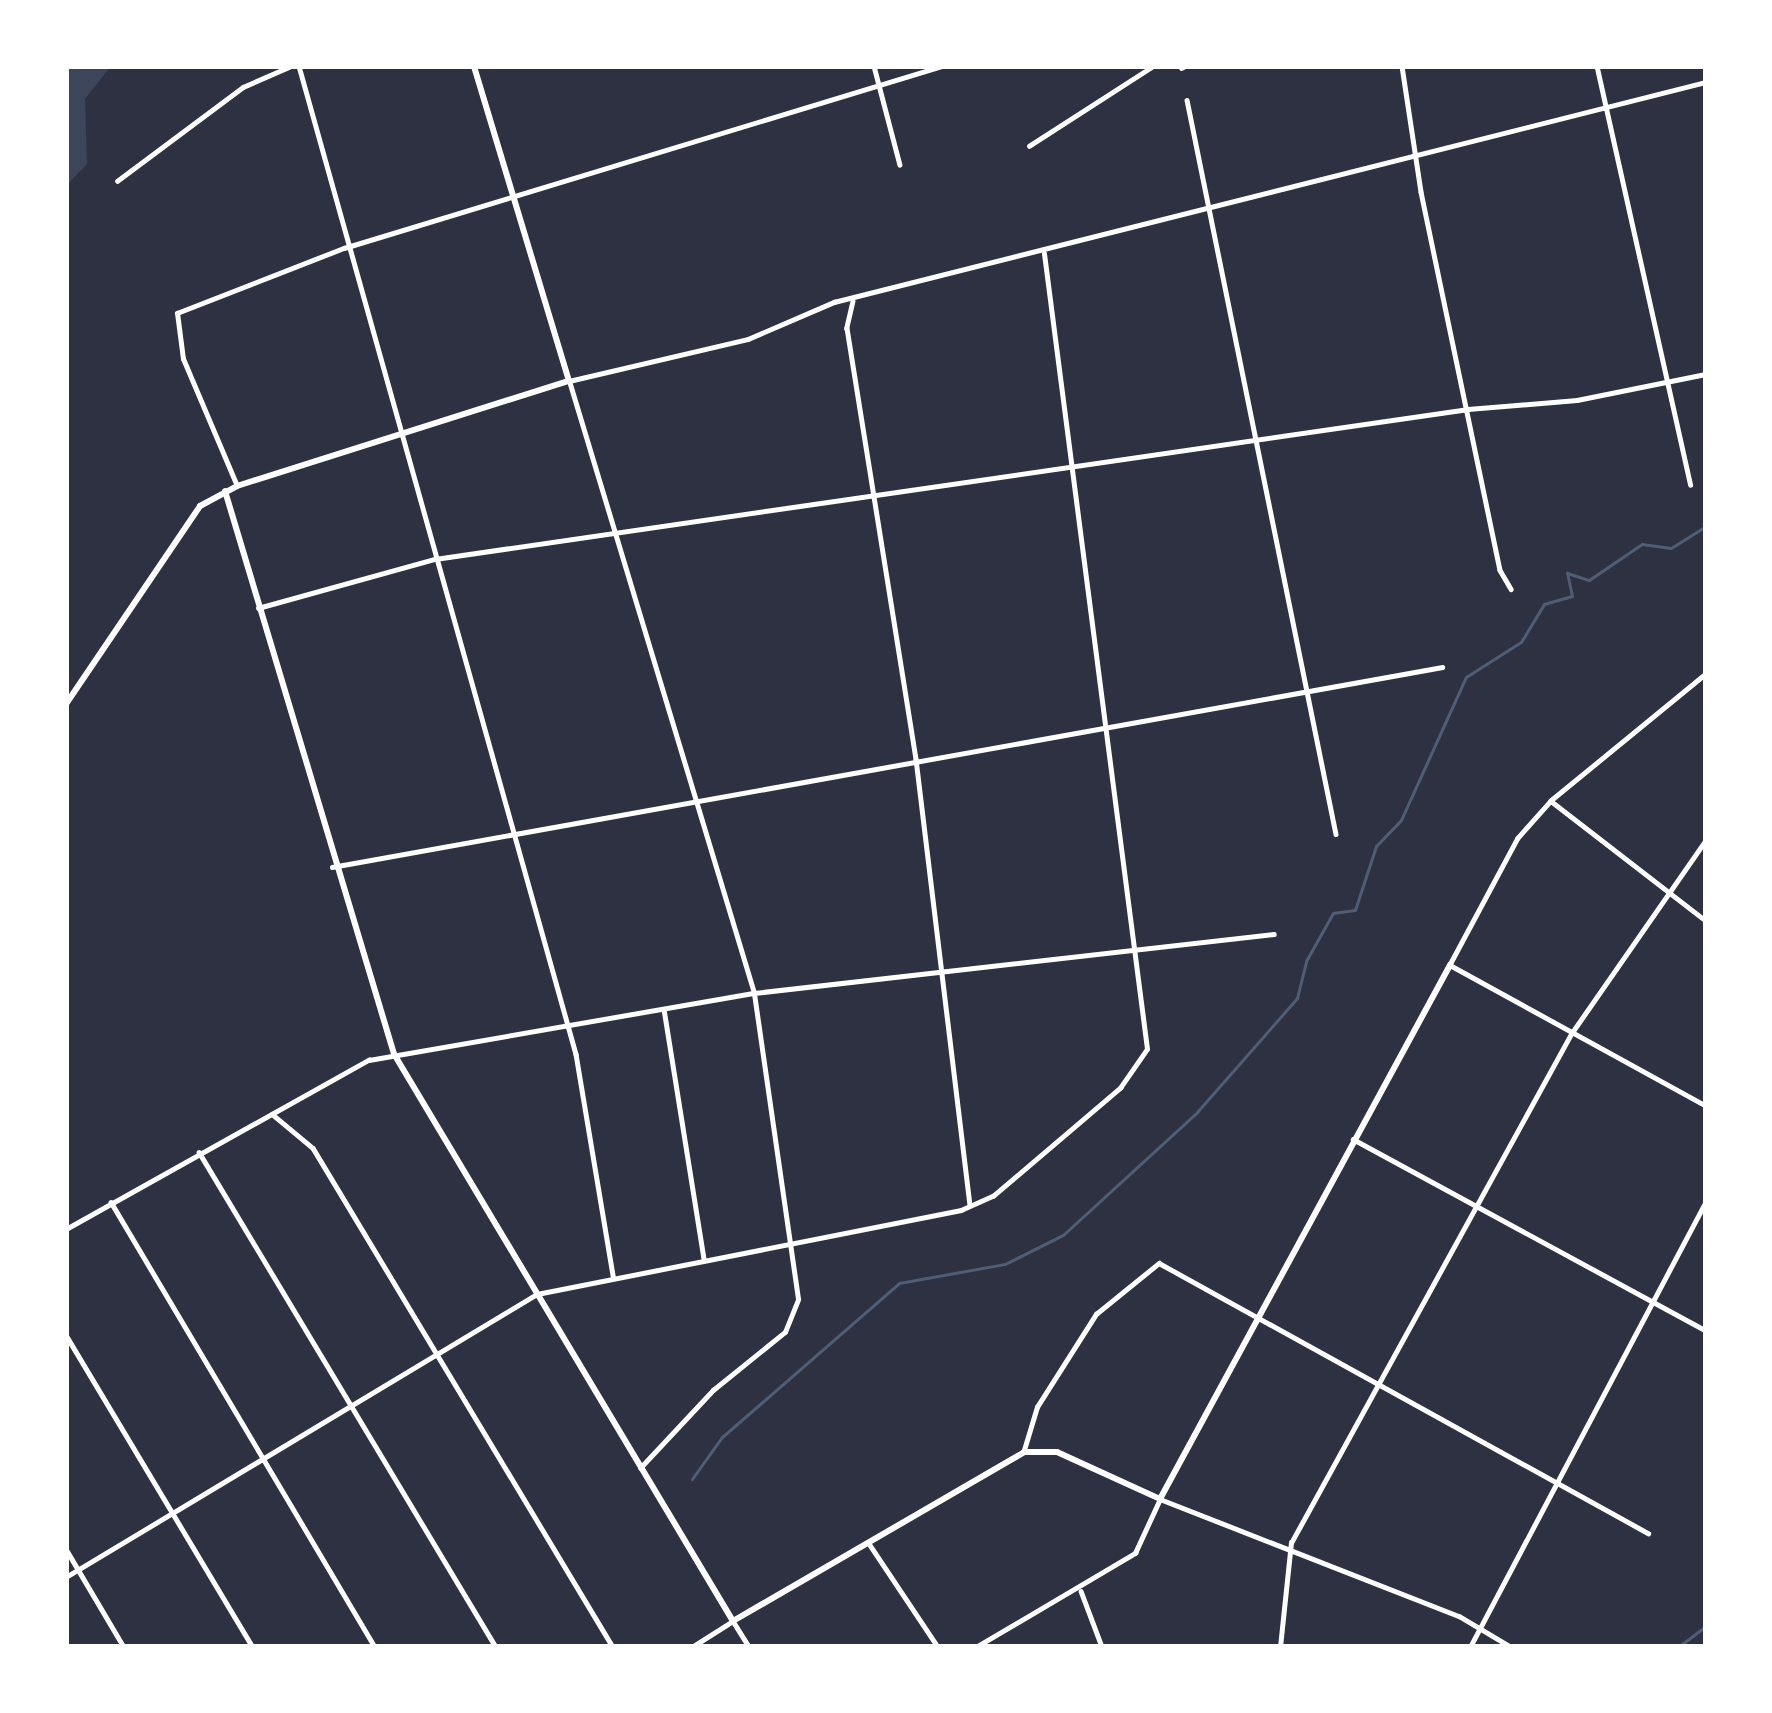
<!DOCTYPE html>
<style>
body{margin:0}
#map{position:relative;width:1772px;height:1713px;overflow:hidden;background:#2d3142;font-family:"Crimson Pro",serif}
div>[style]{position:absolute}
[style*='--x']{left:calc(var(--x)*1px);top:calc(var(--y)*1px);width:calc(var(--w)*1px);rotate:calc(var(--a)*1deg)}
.green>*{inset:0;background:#3c4559}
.stream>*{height:3px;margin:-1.5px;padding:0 1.5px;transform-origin:1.5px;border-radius:1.5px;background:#4f5d75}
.minor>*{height:4.5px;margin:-2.25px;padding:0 2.25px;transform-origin:2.25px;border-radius:2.25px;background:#fff}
.tertiary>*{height:6px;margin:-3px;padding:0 3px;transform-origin:3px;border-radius:3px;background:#fff}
.secondary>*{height:6px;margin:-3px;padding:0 3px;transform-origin:3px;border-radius:3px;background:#fff}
span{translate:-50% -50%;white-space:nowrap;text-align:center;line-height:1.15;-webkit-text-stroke:9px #fff;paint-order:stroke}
.frame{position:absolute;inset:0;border:69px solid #fff;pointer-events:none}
</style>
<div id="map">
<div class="green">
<div style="clip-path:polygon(66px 66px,111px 66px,85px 99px,87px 164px,66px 186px)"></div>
</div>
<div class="stream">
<div style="--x:692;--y:1479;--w:52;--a:-54.5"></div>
<div style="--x:722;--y:1437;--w:235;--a:-41"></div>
<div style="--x:899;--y:1283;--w:108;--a:-10.2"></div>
<div style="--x:1005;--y:1264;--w:65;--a:-26.6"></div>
<div style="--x:1063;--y:1235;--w:182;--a:-42.5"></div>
<div style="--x:1197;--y:1112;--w:152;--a:-48.7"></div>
<div style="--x:1297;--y:998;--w:38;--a:-76"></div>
<div style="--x:1306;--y:961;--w:55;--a:-60.6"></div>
<div style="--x:1333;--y:913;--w:22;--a:-8"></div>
<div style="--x:1355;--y:910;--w:67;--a:-71.8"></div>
<div style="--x:1376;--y:846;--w:36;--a:-46"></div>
<div style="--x:1401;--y:820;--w:157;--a:-65.6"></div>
<div style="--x:1466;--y:677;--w:65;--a:-32.5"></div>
<div style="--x:1521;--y:642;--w:44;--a:-58.8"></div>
<div style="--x:1544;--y:604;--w:29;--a:-16"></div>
<div style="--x:1572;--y:596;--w:24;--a:-102"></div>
<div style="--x:1567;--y:573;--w:23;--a:18"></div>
<div style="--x:1589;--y:580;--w:64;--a:-34.2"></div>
<div style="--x:1642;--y:544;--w:29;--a:8"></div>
<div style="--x:1671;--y:548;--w:41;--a:-32.2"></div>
<div style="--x:1678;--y:1647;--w:35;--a:-37"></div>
</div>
<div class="minor">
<div style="--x:299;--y:66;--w:1026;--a:74.34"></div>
<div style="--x:576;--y:1054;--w:225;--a:80.5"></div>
<div style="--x:874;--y:66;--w:102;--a:75.3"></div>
<div style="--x:1402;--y:66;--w:127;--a:81.4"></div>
<div style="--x:1421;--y:192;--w:386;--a:78.2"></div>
<div style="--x:1500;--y:570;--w:22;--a:60"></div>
<div style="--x:1597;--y:66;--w:429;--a:77.4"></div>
<div style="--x:1181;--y:68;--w:4;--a:-27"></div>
<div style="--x:1187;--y:100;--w:749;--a:78.53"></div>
<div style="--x:1029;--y:146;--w:148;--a:-32.8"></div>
<div style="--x:117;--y:181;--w:157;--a:-36.7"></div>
<div style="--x:243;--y:87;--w:52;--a:-23.6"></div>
<div style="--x:853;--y:301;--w:28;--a:103"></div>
<div style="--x:847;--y:328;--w:436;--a:80.9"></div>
<div style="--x:916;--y:759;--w:449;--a:83.1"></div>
<div style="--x:237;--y:486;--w:138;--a:-113"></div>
<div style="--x:183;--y:359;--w:46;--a:-97.4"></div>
<div style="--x:177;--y:313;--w:179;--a:-21.3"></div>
<div style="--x:344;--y:248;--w:625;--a:-16.93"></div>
<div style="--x:258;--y:608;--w:184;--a:-15.5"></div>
<div style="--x:435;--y:559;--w:1044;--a:-8.26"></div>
<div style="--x:1468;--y:409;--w:109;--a:-4.7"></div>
<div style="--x:1577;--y:400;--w:132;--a:-11.4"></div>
<div style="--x:1706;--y:674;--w:200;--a:140.7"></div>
<div style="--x:1551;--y:801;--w:50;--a:131.7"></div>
<div style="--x:1518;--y:838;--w:144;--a:118.2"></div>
<div style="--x:1450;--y:965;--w:292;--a:28.8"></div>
<div style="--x:1551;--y:801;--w:196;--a:37.7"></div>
<div style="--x:332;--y:867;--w:1128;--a:-10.21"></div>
<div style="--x:664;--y:1009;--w:252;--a:80.9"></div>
<div style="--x:272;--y:1114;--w:53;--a:39.7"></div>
<div style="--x:313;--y:1148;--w:582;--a:58.99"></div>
<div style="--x:1353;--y:1139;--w:402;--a:28.5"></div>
<div style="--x:199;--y:1152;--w:577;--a:59.04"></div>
<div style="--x:111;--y:1202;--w:517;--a:59.32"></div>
<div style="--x:66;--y:1229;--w:347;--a:-29.2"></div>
<div style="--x:369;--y:1060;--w:391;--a:-9.9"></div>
<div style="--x:754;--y:993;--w:523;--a:-6.47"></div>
<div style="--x:66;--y:1335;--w:364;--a:59.1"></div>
<div style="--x:1024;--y:1450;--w:45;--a:-73.2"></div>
<div style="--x:1037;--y:1407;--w:110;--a:-57.6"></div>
<div style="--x:1096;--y:1314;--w:81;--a:-39"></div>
<div style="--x:1159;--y:1263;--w:559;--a:28.91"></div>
<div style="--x:640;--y:1468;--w:107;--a:-46.9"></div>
<div style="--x:713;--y:1390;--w:92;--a:-38.9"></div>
<div style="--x:785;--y:1332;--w:35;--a:-68"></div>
<div style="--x:798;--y:1299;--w:309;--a:-98.2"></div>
<div style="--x:754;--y:993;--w:639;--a:-106.82"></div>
<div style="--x:569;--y:381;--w:184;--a:-13.2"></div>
<div style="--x:748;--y:339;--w:94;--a:-23.3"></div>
<div style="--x:834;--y:302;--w:899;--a:-14.16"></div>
<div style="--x:870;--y:1545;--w:123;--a:56.3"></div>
<div style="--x:66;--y:1549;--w:114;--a:59.4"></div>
<div style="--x:66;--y:1577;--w:549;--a:-31"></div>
<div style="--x:537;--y:1294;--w:432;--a:-11.2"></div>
<div style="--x:961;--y:1210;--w:35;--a:-24"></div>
<div style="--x:993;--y:1196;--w:167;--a:-40.4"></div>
<div style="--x:1120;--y:1088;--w:47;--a:-55.3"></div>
<div style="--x:1147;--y:1049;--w:802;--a:-97.38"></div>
<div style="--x:1081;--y:1591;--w:60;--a:69.4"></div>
<div style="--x:692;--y:1647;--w:49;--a:-32.4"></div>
<div style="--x:733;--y:1621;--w:31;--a:58"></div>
<div style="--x:976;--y:1647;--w:185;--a:-30.6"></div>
<div style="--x:1135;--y:1553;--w:60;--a:-65.2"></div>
<div style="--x:1160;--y:1499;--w:321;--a:21.4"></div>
<div style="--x:1459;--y:1616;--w:61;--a:30.8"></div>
<div style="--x:1280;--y:1647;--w:105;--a:-84"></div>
<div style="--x:1291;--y:1543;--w:581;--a:-61.18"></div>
<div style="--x:1571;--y:1034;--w:236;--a:-55.2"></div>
<div style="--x:1470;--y:1647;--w:505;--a:-62.11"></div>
</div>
<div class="tertiary">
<div style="--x:225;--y:491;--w:588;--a:73.29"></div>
<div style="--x:394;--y:1054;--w:661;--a:59.13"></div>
<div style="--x:733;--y:1621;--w:337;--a:-30.1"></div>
<div style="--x:1024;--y:1452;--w:33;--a:0"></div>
<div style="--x:1057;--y:1452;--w:113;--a:24.5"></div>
<div style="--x:1160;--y:1499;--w:608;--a:-61.49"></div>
</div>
<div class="secondary">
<div style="--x:66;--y:704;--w:239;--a:-55.9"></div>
<div style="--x:200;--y:506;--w:42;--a:-28.4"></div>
<div style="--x:237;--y:486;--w:348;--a:-17.6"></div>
<div style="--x:569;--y:381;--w:329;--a:-106.8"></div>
</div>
<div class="frame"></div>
</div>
